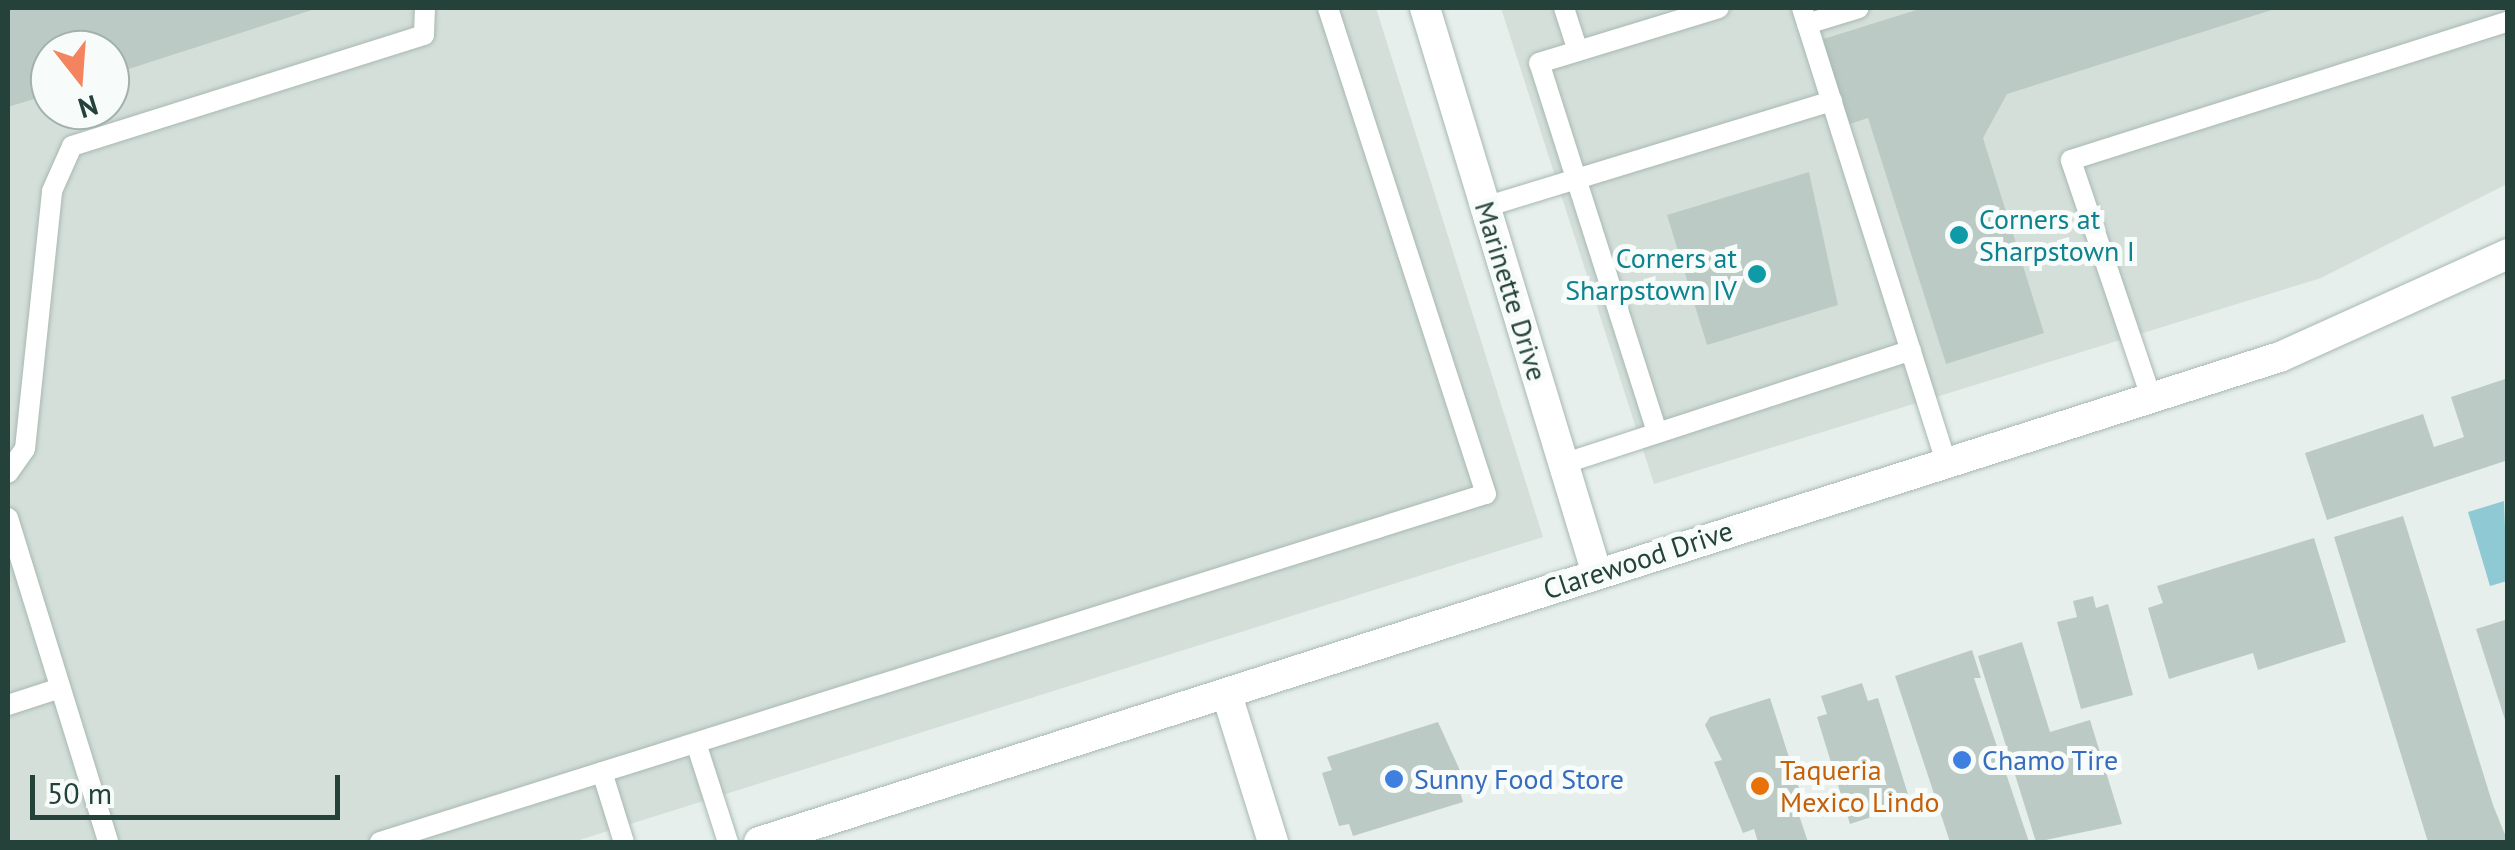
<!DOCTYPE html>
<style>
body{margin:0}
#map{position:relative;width:2515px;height:850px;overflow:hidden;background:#e6efeb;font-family:"PT Sans",sans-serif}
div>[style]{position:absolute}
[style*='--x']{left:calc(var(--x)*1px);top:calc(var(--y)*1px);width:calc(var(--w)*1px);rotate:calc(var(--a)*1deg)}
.built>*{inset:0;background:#d4dfda}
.water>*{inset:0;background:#8ec9d4}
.building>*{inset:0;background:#bbcac4}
.roads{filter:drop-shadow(0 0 2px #a8b8b2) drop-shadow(0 0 2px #a8b8b2)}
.lane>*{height:20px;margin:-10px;padding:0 10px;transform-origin:10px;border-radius:10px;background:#fff}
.street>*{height:30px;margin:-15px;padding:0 15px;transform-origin:15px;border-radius:15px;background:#fff}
.secondary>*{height:30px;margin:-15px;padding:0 15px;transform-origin:15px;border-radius:15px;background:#fff}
.dots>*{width:28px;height:28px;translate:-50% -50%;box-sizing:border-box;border:5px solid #f7fbf9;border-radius:50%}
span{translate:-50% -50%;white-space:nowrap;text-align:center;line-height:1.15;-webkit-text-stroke:10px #f7fbf9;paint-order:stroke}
.culture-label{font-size:28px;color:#0d838f}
.left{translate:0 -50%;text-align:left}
.right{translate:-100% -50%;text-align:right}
.street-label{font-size:28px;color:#24423a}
.shop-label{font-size:28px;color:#366cbe}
.food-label{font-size:28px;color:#c56008}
.frame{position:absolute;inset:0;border:10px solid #24423a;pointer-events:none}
.north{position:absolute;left:30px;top:30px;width:100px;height:100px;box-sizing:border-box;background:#f7fbf9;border:2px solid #a3b1ad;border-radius:50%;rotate:163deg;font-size:28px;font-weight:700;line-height:40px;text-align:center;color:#24423a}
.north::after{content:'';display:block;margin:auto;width:35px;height:45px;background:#f4845f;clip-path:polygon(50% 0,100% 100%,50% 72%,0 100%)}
.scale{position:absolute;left:30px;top:775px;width:310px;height:45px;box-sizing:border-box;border:5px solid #24423a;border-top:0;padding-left:12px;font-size:30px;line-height:35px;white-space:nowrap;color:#24423a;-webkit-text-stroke:8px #f7fbf9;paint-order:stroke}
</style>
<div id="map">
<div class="built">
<div style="clip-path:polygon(evenodd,8px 8px,1376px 8px,1543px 537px,573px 842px,8px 842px,8px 8px,50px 50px,110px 50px,110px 110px,50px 110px,50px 50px)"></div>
<div style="clip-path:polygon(1501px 8px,2507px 8px,2507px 184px,2321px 278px,1654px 484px)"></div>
</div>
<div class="water">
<div style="clip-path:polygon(2504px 501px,2507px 581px,2490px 586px,2468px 512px)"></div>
</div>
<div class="building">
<div style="clip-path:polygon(8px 8px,318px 8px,110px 75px,110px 50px,50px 50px,50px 94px,8px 107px)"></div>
<div style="clip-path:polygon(1923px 8px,2278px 8px,2007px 94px,1983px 138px,2044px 333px,1946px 364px,1868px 118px,1844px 126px,1817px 41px)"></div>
<div style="clip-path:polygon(1809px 172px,1838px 305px,1707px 345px,1667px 215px)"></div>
<div style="clip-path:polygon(2508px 378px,2508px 460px,2327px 520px,2305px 453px,2423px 414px,2434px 447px,2464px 437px,2451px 397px)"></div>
<div style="clip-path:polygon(2403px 516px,2493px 805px,2508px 842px,2428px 842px,2334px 537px)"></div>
<div style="clip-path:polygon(2314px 538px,2346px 642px,2258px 670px,2253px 653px,2169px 679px,2148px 608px,2163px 603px,2157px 586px)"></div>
<div style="clip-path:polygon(2093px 596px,2096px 608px,2108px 604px,2133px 695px,2081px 709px,2057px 622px,2077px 617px,2073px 601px)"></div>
<div style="clip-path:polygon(2508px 619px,2508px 726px,2507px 726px,2476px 629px)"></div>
<div style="clip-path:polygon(2022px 642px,2050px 732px,2090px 720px,2122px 824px,2036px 842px,1978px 656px)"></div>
<div style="clip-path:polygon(1972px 650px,1981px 678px,1974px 678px,2029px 842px,1950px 842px,1895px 676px)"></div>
<div style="clip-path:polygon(1862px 683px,1868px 701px,1878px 698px,1911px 804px,1850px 824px,1817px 717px,1827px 714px,1821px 696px)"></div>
<div style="clip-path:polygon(1770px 698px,1806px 810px,1798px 812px,1808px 842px,1758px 842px,1754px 829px,1743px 833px,1714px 762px,1722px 760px,1705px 725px,1710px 717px)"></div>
<div style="clip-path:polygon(1438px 722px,1467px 786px,1459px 788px,1463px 802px,1353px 836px,1349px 824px,1339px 826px,1322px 773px,1332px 770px,1327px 757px)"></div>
</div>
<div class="roads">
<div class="lane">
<div style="--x:1564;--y:8;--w:45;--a:72"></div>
<div style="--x:1802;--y:8;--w:475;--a:72.4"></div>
<div style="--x:1807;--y:24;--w:54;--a:-17.1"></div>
<div style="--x:1485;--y:207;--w:363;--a:-17"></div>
<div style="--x:2151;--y:397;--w:250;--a:-108.7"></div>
<div style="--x:2071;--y:160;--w:459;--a:-17.6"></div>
<div style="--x:1657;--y:432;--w:387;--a:-107.7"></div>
<div style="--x:1539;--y:63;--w:188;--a:-17"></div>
<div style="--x:1563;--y:464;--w:366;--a:-18.1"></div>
<div style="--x:8;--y:473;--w:29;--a:-55"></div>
<div style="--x:25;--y:449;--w:259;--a:-84"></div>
<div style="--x:52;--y:191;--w:49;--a:-66"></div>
<div style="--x:72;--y:146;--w:369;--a:-17.5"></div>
<div style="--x:424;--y:35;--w:27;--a:-88"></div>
<div style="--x:8;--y:518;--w:339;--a:72.8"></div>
<div style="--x:8;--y:705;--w:55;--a:-18.1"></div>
<div style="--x:696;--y:743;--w:104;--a:72.1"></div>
<div style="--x:602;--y:772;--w:73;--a:72.6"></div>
<div style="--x:380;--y:842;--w:1159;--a:-17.47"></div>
<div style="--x:1486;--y:494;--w:511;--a:-108.01"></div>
</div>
<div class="street">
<div style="--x:1425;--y:8;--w:592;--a:73.1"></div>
<div style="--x:1227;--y:695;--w:154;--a:72.6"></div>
</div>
<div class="secondary">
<div style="--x:759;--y:842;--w:1596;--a:-17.69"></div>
<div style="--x:2280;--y:357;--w:250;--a:-24.3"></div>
</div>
</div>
<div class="dots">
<div style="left:1959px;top:235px;background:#0f9aa8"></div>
<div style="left:1757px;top:274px;background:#0f9aa8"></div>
<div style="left:1962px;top:760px;background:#3f7fe0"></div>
<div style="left:1394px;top:779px;background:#3f7fe0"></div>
<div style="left:1760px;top:786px;background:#e8710a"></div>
</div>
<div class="culture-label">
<span class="left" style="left:1979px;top:235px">Corners at<br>Sharpstown I</span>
<span class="right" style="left:1737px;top:274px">Corners at<br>Sharpstown IV</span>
</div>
<div class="street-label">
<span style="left:1511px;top:291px;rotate:73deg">Marinette Drive</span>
<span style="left:1638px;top:560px;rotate:-18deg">Clarewood Drive</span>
</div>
<div class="shop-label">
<span class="left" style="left:1982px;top:760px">Chamo Tire</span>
<span class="left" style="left:1414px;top:779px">Sunny Food Store</span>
</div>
<div class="food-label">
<span class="left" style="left:1780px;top:786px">Taqueria<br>Mexico Lindo</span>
</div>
<div class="frame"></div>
<div class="north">N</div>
<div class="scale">50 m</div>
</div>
